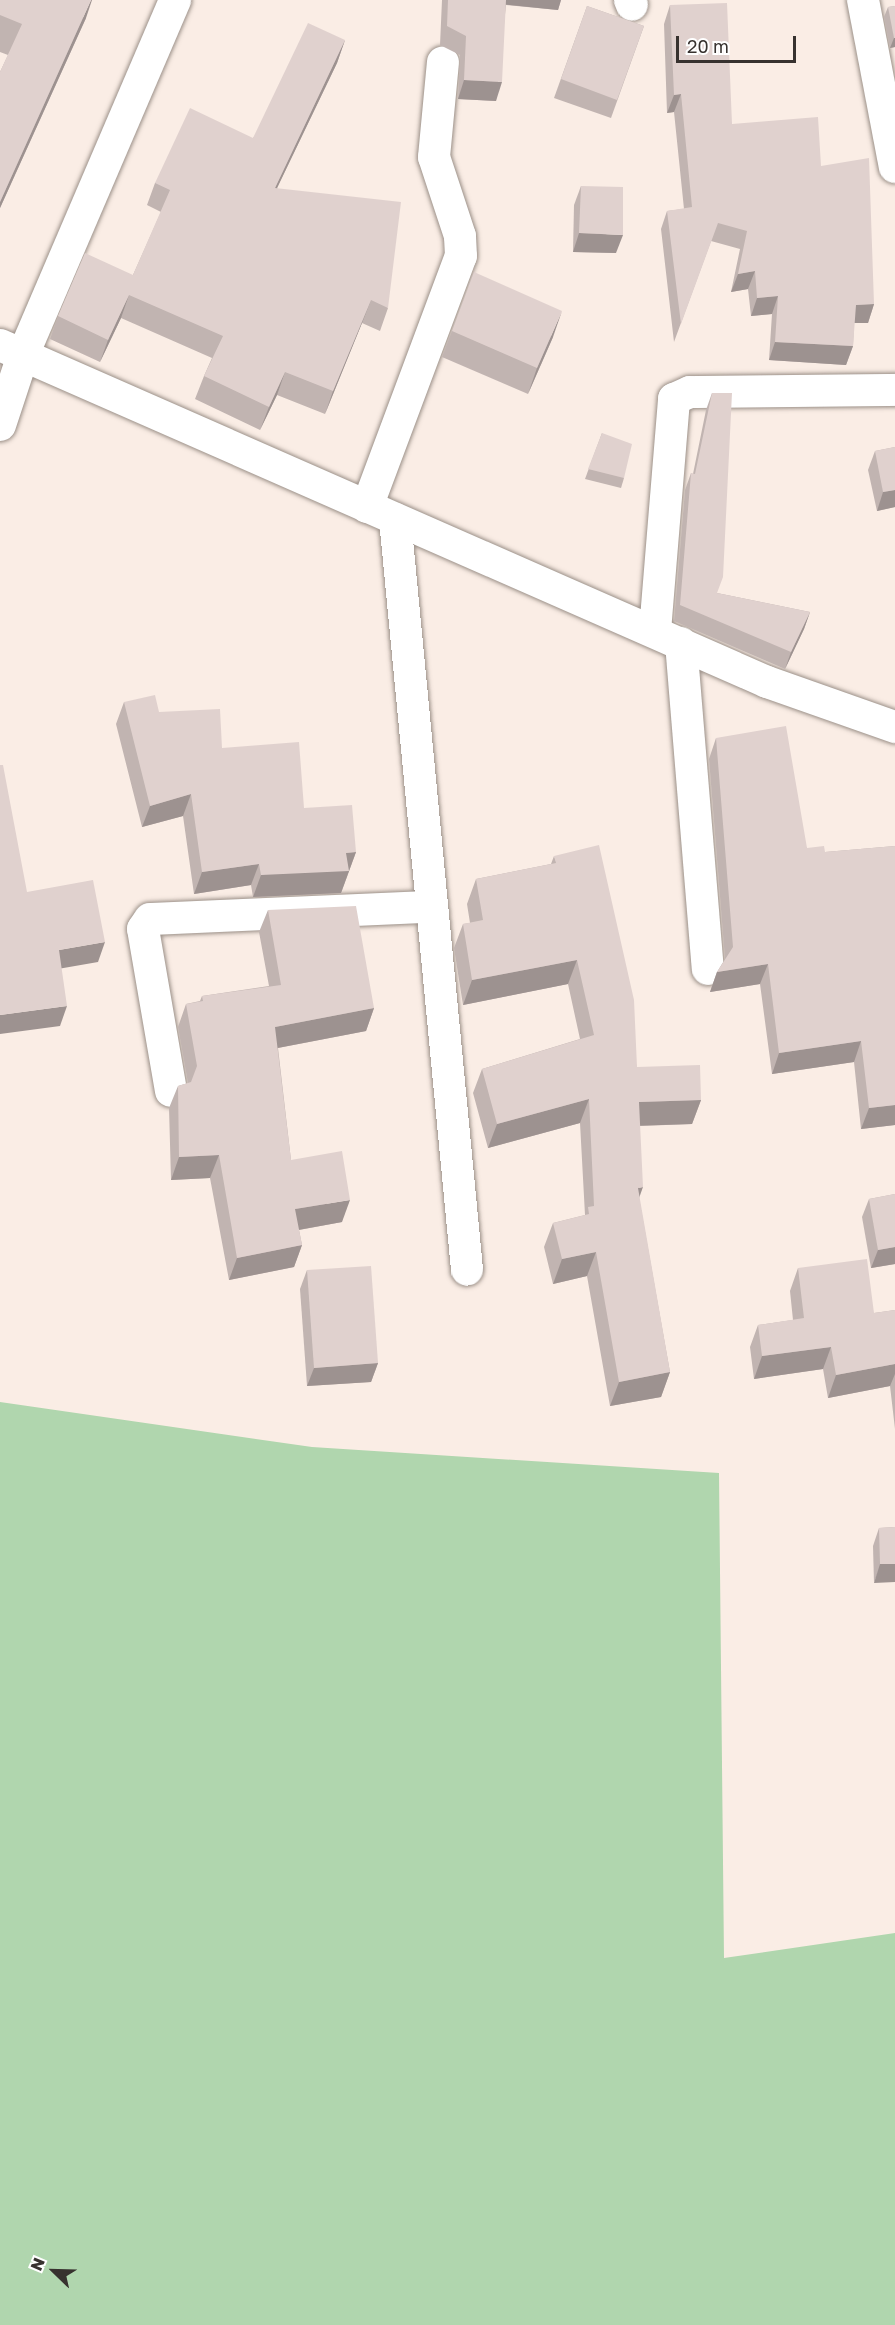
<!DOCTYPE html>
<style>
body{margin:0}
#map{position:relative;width:895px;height:2325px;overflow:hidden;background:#faede5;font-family:"Golos Text",sans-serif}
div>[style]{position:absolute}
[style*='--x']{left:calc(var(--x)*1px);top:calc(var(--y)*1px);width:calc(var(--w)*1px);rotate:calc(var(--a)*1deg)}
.green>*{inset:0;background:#b0d6ae}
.roads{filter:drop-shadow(0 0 2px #9b9088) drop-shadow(0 0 2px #9b9088)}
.street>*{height:32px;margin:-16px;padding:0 16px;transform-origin:16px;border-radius:16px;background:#fff}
.wall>*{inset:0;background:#c1b4b1}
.shaded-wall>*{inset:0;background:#9d9290}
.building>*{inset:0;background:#e0d1ce}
span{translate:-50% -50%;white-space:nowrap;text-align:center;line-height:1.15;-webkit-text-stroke:5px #fff;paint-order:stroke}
.north{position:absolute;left:24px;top:2241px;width:60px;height:60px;-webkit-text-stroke:4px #fff;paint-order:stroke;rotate:293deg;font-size:16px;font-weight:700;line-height:24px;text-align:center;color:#37322f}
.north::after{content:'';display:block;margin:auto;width:21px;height:27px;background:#37322f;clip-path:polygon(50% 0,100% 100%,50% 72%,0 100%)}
.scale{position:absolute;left:676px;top:36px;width:120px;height:27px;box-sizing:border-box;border:3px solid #37322f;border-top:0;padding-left:8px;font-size:18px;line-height:21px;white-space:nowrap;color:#37322f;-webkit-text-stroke:4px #fff;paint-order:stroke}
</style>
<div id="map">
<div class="green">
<div style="clip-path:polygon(0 1402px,312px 1447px,719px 1473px,724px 1958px,895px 1933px,895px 2325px,0 2325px)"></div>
</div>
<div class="roads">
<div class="street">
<div style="--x:630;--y:0;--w:5;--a:68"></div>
<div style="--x:863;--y:0;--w:170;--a:79.2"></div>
<div style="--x:0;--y:345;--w:838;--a:23.72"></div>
<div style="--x:767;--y:682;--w:136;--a:19.4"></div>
<div style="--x:0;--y:425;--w:74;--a:-71.8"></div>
<div style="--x:23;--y:355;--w:386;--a:-66.8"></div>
<div style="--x:367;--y:507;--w:268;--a:-69.5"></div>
<div style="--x:461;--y:256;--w:20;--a:-93"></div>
<div style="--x:460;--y:236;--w:83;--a:-108.2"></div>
<div style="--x:434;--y:157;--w:95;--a:-84.6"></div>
<div style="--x:395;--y:519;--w:754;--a:84.52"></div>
<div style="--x:655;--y:631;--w:233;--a:-85.3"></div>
<div style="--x:674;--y:399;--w:17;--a:-24"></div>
<div style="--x:690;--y:392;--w:205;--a:-0.6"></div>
<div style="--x:681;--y:643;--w:327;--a:85.3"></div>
<div style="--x:171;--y:1091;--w:164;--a:-99.8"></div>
<div style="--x:143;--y:929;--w:12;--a:-55"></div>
<div style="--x:150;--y:919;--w:279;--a:-2.5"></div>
</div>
</div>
<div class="wall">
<div style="clip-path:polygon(0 0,86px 18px,0 208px,0 72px,8px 55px,0 52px)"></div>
<div style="clip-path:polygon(442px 0,561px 0,558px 10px,506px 5px,496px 101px,458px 99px,460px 55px,440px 45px)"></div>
<div style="clip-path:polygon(670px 5px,732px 124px,821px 166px,874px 304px,868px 323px,854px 323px,853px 346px,846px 365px,769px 360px,772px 314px,751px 316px,748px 289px,731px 292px,740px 249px,711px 241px,674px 342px,661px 229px,667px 211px,684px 209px,674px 112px,667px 113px,664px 24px)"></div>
<div style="clip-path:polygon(587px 6px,644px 26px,611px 118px,554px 98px)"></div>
<div style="clip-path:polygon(895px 6px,895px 47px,890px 48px,884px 17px,888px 7px)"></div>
<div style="clip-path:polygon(345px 40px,337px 63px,277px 188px,388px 308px,380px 331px,362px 323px,325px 414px,277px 395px,260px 430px,195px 399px,204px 376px,212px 358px,121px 318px,100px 362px,50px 339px,58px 316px,133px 275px,161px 212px,147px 205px,155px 183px,253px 138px)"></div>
<div style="clip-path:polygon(581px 186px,616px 253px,573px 252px,574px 205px)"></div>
<div style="clip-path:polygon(474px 272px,553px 337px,528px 394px,442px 357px)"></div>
<div style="clip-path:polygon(712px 393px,717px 593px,810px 612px,804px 629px,785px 669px,674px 621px,685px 490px,691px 473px,693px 474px,706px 410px)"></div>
<div style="clip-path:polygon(602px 433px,624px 478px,621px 488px,585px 479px)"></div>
<div style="clip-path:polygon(895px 447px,895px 507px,877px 511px,868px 470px,875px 451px)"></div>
<div style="clip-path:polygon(124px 702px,159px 712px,222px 748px,304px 808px,356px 852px,341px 893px,253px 897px,251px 885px,194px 894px,183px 816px,142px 827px,116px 724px)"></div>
<div style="clip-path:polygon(716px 738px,807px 848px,825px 852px,895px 846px,895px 1125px,861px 1129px,854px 1062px,772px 1074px,760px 984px,710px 992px,717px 972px,725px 959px,709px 759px)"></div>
<div style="clip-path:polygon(554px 856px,637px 1067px,701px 1100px,692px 1124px,640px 1126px,639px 1198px,670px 1372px,661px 1397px,610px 1406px,587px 1276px,553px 1284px,544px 1247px,553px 1223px,585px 1215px,580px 1123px,488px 1148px,473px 1093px,482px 1069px,580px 1039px,568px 984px,463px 1005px,454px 948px,463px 924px,470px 923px,467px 904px,476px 879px,551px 864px)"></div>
<div style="clip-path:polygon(268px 910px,374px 1008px,366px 1031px,278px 1048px,291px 1160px,342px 1222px,299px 1230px,302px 1245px,294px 1267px,229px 1280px,210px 1178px,171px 1180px,169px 1108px,178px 1086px,188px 1083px,178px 1027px,186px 1004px,200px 1001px,202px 996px,269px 986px,259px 932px)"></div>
<div style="clip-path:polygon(895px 1194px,895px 1264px,871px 1268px,862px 1217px,869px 1199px)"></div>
<div style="clip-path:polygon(798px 1268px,874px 1313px,895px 1310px,895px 1429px,890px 1386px,828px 1398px,823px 1369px,754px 1379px,750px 1347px,758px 1325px,793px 1320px,790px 1291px)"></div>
<div style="clip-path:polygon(307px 1270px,378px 1363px,371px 1382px,307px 1386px,300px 1289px)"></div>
<div style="clip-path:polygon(895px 1527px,874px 1583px,873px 1546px,879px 1528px)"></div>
</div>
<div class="shaded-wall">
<div style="clip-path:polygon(91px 0,92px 0,86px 18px,0 208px,0 202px)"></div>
<div style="clip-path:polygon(502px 0,561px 0,558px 10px,500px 4px)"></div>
<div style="clip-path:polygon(894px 38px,895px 38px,895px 47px,890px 48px)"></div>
<div style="clip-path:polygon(345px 40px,337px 63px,266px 211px,275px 188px)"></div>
<div style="clip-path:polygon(464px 80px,502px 82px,496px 101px,458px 99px)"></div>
<div style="clip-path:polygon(681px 94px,674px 112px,667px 113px,674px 95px)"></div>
<div style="clip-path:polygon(579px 233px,623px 235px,616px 253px,573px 252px)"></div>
<div style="clip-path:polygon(755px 271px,748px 289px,731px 292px,738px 274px)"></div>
<div style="clip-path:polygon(129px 295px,121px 318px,100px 362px,108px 340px)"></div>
<div style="clip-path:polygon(778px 296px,772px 314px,751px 316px,757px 298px)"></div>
<div style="clip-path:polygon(371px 300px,362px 323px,325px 414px,333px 391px)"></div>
<div style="clip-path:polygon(874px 304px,868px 323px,849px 323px,856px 305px)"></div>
<div style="clip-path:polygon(562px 311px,553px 337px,528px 394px,537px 368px)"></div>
<div style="clip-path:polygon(775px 342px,853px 346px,846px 365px,769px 360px)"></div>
<div style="clip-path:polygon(285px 372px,277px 395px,260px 430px,269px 407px)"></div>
<div style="clip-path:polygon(895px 490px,895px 507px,877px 511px,883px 492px)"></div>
<div style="clip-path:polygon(810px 612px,804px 629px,785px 669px,791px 652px)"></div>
<div style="clip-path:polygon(191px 794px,183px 816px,142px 827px,150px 806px)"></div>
<div style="clip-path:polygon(356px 852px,341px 893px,253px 897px,261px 875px,346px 853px)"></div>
<div style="clip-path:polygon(259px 864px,251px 885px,194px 894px,202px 872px)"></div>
<div style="clip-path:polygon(105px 942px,98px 962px,52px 970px,59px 950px)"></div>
<div style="clip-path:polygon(577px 960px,568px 984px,463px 1005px,472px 980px)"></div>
<div style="clip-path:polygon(768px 964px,760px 984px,710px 992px,717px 972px)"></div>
<div style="clip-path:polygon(67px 1006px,60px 1026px,0 1034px,0 1015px)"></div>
<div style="clip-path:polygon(374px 1008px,366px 1031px,267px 1050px,275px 1027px)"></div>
<div style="clip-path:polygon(861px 1041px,854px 1062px,772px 1074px,779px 1053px)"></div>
<div style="clip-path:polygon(589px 1099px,580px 1123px,488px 1148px,497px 1124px)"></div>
<div style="clip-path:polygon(701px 1100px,692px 1124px,630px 1126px,639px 1102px)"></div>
<div style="clip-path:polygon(895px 1105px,895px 1125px,861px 1129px,869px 1108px)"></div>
<div style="clip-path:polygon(219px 1155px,210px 1178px,171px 1180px,179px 1157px)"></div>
<div style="clip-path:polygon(643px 1187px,634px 1212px,638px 1188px)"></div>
<div style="clip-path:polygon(350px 1200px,342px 1222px,287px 1232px,295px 1209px)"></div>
<div style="clip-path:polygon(302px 1245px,294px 1267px,229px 1280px,237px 1258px)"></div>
<div style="clip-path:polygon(895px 1247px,895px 1264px,871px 1268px,878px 1250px)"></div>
<div style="clip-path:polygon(596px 1252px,587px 1276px,553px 1284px,562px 1259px)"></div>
<div style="clip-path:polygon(831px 1347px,823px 1369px,754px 1379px,762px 1356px)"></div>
<div style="clip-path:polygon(378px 1363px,371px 1382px,307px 1386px,314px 1368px)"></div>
<div style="clip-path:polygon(895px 1364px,895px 1374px,890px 1386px,828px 1398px,836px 1375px)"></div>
<div style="clip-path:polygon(670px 1372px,661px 1397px,610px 1406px,619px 1382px)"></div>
<div style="clip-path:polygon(880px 1564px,895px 1564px,895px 1582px,874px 1583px)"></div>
</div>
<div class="building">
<div style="clip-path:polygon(0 0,91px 0,0 202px,0 72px,22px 24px,0 15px)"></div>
<div style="clip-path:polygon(448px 0,506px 0,502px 82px,464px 80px,466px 36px,447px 26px)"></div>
<div style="clip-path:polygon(727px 3px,732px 124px,818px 117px,821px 166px,869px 158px,874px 304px,856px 305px,853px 346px,775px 342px,778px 296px,757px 298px,755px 271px,738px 274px,747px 231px,718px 223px,681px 324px,667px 211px,692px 207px,681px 94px,674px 95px,670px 5px)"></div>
<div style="clip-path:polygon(587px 6px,644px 26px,617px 100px,561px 79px)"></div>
<div style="clip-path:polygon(895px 6px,895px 38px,894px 38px,888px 7px)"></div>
<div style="clip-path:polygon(308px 23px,345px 40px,275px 188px,401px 202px,388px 308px,371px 300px,333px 391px,285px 372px,269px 407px,204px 376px,223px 336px,129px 295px,108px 340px,58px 316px,85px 253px,133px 275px,170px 190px,155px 183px,190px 108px,253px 138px)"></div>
<div style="clip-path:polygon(581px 186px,623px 187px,623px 235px,579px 233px)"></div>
<div style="clip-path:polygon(474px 272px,562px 311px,537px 368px,452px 331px)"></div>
<div style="clip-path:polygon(712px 393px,732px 393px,723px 577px,717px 593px,810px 612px,791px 652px,680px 605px,691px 473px,695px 474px)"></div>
<div style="clip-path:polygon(602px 433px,632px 444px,624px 478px,588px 469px)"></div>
<div style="clip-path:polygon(895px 447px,895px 490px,883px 492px,875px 451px)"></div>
<div style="clip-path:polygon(155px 695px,159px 712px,220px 709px,222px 748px,299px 742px,304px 808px,352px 805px,356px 852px,346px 853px,349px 871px,261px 875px,259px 864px,202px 872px,191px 794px,150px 806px,124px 702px)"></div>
<div style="clip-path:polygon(786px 726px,807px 848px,824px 846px,825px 852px,895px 846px,895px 1105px,869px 1108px,861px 1041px,779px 1053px,768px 964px,717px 972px,733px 947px,716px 738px)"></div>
<div style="clip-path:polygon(0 765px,3px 765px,27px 892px,93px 880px,105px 942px,59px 950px,67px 1006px,0 1015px)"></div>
<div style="clip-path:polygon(599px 845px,634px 1000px,637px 1067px,700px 1065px,701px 1100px,639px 1102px,643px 1187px,638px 1188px,670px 1372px,619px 1382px,596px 1252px,562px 1259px,553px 1223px,589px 1214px,588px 1207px,594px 1206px,589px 1099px,497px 1124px,482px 1069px,594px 1035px,577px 960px,472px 980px,463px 924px,483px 920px,476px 879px,556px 863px,554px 856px)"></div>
<div style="clip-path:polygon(356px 906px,374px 1008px,275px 1027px,291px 1160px,342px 1151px,350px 1200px,295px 1209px,302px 1245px,237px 1258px,219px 1155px,179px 1157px,178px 1086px,191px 1082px,197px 1066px,186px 1004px,203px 1001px,202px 996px,281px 985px,268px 910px)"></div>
<div style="clip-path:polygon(895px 1194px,895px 1247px,878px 1250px,869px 1199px)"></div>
<div style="clip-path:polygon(867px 1259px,874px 1313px,895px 1310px,895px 1364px,836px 1375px,831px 1347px,762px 1356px,758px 1325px,804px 1318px,798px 1268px)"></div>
<div style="clip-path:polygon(371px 1266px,378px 1363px,314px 1368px,307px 1270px)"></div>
<div style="clip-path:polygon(895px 1527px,895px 1564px,880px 1564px,879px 1528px)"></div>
</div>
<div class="north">N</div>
<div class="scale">20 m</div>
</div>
